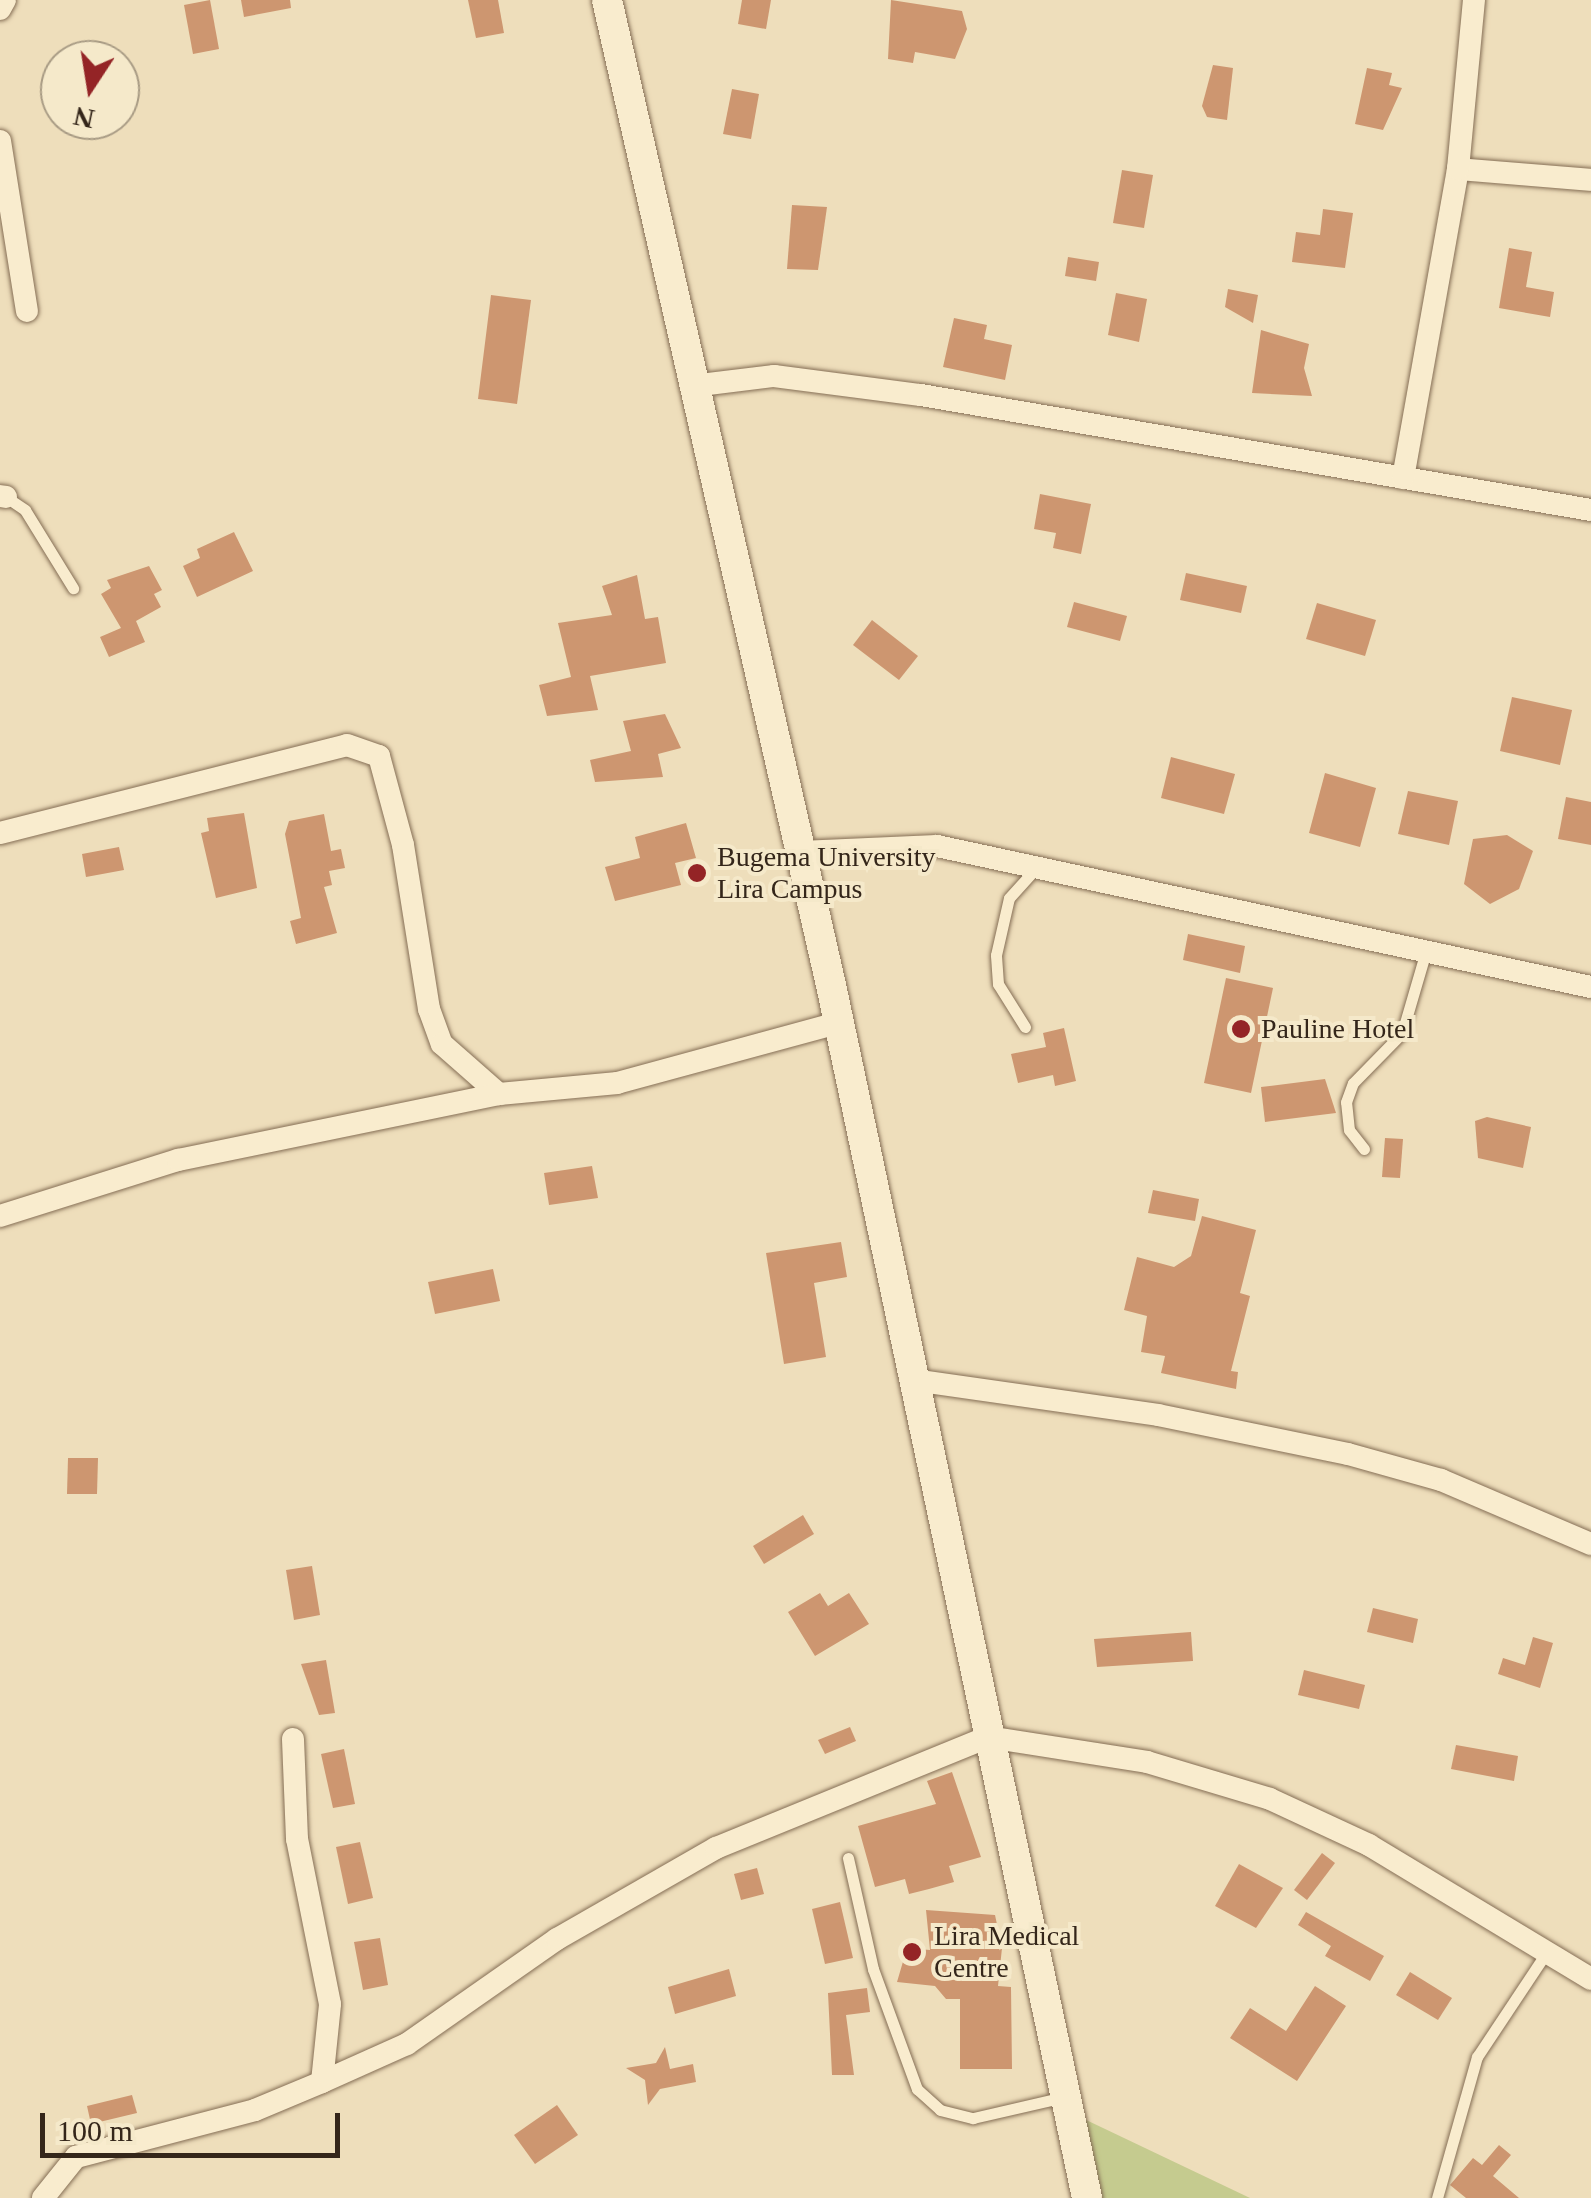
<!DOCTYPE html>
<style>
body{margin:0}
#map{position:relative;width:1591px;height:2198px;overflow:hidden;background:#eedebb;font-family:Georgia,serif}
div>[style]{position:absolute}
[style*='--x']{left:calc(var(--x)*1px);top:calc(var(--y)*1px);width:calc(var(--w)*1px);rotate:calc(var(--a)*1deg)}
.green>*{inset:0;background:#c5cb8f}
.building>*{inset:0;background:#cd9670}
.roads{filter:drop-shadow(0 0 2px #856e55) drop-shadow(0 0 2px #856e55)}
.lane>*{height:11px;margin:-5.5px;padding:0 5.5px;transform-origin:5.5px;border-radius:5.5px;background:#f9ecce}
.street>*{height:22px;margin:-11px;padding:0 11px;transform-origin:11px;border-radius:11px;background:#f9ecce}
.secondary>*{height:30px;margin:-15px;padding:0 15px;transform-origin:15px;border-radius:15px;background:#f9ecce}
.dots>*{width:28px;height:28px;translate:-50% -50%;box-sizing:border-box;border:5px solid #f5e9ca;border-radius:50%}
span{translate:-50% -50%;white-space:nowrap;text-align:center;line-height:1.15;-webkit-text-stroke:8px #f5e9ca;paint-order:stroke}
.poi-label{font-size:28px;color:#34261a}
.left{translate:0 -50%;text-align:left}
.north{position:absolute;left:40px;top:40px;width:100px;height:100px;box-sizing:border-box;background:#f5e9ca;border:2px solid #a89b84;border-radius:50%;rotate:192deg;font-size:28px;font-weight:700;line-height:40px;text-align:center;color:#34261a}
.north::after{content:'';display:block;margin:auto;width:35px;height:45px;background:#942426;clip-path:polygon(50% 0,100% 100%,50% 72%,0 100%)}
.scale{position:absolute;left:40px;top:2113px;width:300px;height:45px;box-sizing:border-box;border:5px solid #34261a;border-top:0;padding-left:12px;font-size:30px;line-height:35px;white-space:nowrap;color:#34261a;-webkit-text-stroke:8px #f5e9ca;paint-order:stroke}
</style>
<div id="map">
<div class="green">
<div style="clip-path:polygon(1082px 2118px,1250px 2198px,1102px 2198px)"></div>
</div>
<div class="building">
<div style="clip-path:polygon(210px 0,219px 49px,193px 54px,184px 5px)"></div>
<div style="clip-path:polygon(241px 0,290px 0,291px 8px,244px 17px)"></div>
<div style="clip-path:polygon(468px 0,498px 0,504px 33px,476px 38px)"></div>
<div style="clip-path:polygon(742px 0,771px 0,766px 29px,738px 24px)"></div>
<div style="clip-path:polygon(891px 0,962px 11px,967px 29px,955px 59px,915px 52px,913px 63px,888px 59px)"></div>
<div style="clip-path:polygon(1213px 65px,1233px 68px,1227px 120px,1207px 117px,1202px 106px)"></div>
<div style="clip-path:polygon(1367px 68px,1392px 73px,1389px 85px,1402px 88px,1383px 130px,1355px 124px)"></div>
<div style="clip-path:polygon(732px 89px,759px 94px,751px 139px,723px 134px)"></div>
<div style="clip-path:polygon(1122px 170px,1153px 175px,1144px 228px,1113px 223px)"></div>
<div style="clip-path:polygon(792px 205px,827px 207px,818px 270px,787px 269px)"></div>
<div style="clip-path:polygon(1323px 209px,1353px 213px,1345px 268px,1292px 262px,1296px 232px,1320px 235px)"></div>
<div style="clip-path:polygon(1509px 248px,1532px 252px,1526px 287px,1554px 292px,1550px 317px,1499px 308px)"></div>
<div style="clip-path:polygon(1068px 257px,1099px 262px,1096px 281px,1065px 276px)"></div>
<div style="clip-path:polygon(1228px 289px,1258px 295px,1253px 323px,1225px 307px)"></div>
<div style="clip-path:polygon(1116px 293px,1147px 299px,1139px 342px,1108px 335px)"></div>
<div style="clip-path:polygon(491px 295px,531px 300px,517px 404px,478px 399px)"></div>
<div style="clip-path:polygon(954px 318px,987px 325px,984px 339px,1012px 345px,1005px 380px,943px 367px)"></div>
<div style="clip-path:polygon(1261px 330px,1309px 344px,1304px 368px,1312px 396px,1252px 393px)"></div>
<div style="clip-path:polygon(1040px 494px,1091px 504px,1081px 554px,1053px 548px,1056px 533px,1034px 529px)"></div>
<div style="clip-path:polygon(234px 532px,253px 571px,197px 597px,183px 566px,200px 558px,197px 549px)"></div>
<div style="clip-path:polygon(149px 566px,162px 590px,154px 594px,161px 607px,136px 621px,145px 642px,109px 657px,100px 637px,121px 628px,101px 594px,111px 588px,107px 580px)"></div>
<div style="clip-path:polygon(1186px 573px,1247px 586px,1241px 613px,1180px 600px)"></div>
<div style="clip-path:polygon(637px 575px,645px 619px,658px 617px,666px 663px,590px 676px,598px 710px,547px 716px,539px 685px,571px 677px,558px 623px,612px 615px,602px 586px)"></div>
<div style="clip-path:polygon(1074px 602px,1127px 616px,1120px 641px,1067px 627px)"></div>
<div style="clip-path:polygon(1317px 603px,1376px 620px,1365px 656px,1306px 639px)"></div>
<div style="clip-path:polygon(872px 620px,918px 656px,899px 680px,853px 645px)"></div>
<div style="clip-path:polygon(1512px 697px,1572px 710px,1560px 765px,1500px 751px)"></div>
<div style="clip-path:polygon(665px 714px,681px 748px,658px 754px,663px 777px,595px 782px,590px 760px,631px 751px,623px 721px)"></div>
<div style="clip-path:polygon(1171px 757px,1235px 774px,1224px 814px,1161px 798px)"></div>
<div style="clip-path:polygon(1325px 773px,1376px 788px,1360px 847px,1309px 833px)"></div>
<div style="clip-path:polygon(1408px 791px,1458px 801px,1449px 845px,1398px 834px)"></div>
<div style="clip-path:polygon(1566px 797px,1591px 802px,1591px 845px,1558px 839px)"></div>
<div style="clip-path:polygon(244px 813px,257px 888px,216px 898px,201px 833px,209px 831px,207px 818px)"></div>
<div style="clip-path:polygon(324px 814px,331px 851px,341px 849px,345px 868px,329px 871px,332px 885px,324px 887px,337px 933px,296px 944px,290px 921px,301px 918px,285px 834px,289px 821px)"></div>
<div style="clip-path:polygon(686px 823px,696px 858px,675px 863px,681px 885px,615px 901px,605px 867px,640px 858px,635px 837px)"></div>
<div style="clip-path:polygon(1507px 835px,1533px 851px,1519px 889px,1490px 904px,1464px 884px,1473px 839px)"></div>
<div style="clip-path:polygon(119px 847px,124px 870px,86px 877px,82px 854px)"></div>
<div style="clip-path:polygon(1188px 934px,1245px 946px,1240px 973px,1183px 960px)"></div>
<div style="clip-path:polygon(1226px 978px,1273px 988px,1251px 1093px,1204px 1083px)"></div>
<div style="clip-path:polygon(1064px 1028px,1076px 1081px,1055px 1086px,1053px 1075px,1018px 1083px,1011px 1054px,1046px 1047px,1043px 1033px)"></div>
<div style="clip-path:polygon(1325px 1079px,1336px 1113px,1265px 1122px,1261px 1087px)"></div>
<div style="clip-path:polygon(1487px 1117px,1531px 1127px,1523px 1168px,1478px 1158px,1475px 1121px)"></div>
<div style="clip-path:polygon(1385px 1138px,1403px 1139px,1400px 1178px,1382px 1177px)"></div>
<div style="clip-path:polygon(592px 1166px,598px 1198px,549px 1205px,544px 1173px)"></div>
<div style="clip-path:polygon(1153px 1190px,1199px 1199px,1195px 1221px,1148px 1213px)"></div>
<div style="clip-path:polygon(1202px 1216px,1256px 1230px,1240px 1293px,1250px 1296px,1231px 1371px,1238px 1372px,1236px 1389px,1161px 1373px,1165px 1356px,1141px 1352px,1147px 1316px,1124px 1310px,1137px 1257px,1174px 1267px,1191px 1256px)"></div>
<div style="clip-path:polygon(841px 1242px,847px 1277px,814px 1283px,826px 1357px,784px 1364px,766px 1253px)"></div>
<div style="clip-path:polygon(493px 1269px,500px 1301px,435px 1314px,428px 1282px)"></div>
<div style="clip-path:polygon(68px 1458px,98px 1458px,97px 1494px,67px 1494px)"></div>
<div style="clip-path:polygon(803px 1515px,814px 1534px,764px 1564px,753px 1546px)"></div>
<div style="clip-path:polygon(312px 1566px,320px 1615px,294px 1620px,286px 1570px)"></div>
<div style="clip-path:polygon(820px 1593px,828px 1606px,849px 1593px,869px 1624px,815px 1656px,788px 1612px)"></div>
<div style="clip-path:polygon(1373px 1608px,1418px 1619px,1413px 1643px,1367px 1632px)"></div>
<div style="clip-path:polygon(1191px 1632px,1193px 1661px,1097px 1667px,1094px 1639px)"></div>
<div style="clip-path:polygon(1533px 1637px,1553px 1643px,1540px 1688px,1498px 1674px,1503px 1658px,1525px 1665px)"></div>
<div style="clip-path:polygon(326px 1660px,335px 1713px,319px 1715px,301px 1664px)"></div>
<div style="clip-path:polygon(1304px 1670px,1365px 1685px,1359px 1709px,1298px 1695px)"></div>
<div style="clip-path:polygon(850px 1727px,856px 1741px,825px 1754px,818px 1740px)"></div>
<div style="clip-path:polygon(1456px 1745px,1518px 1756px,1514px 1781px,1451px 1769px)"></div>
<div style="clip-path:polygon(344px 1749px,355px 1804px,333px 1808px,321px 1754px)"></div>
<div style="clip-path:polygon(952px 1772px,981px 1857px,949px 1866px,954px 1882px,929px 1889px,909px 1894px,905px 1879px,875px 1887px,858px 1826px,936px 1804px,927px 1781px)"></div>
<div style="clip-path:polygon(360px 1842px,373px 1898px,348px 1904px,336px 1847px)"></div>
<div style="clip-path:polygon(1322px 1853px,1335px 1863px,1307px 1900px,1294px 1890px)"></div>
<div style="clip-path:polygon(1239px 1864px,1283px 1888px,1256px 1928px,1215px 1906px)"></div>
<div style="clip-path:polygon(757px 1868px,764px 1894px,741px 1900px,734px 1874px)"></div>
<div style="clip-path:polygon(840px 1902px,853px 1958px,825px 1964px,812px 1909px)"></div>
<div style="clip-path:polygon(926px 1910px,995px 1915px,1002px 1948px,998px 1986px,1011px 1987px,1012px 2069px,960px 2069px,960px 1999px,946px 1999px,935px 1986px,897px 1982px,907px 1948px,930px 1950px)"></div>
<div style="clip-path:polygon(1306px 1912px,1384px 1956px,1370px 1981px,1325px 1956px,1331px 1946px,1298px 1925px)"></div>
<div style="clip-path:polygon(380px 1938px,388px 1985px,363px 1990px,354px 1942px)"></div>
<div style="clip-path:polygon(729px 1969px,736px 1996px,675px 2014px,668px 1987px)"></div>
<div style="clip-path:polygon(1410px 1972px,1452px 1998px,1438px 2020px,1396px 1995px)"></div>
<div style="clip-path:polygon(1315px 1986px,1346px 2006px,1297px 2081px,1230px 2038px,1250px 2008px,1286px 2031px)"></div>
<div style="clip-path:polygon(867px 1988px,870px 2012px,846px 2015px,854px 2075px,832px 2075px,828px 1993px)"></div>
<div style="clip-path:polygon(665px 2047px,670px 2069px,693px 2064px,696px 2082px,660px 2089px,648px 2105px,645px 2080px,626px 2068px,656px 2063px)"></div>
<div style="clip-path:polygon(132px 2095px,137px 2113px,91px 2124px,87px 2106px)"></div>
<div style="clip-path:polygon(557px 2105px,578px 2135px,535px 2164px,514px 2135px)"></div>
<div style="clip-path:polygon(1499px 2145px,1511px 2155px,1493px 2176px,1519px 2198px,1466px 2198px,1450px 2185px,1473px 2158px,1482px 2165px)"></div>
</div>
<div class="roads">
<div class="lane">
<div style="--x:6;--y:497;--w:23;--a:34"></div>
<div style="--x:25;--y:510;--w:92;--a:58.4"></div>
<div style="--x:1025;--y:1027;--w:51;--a:-122.1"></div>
<div style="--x:998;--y:984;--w:29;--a:-94"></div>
<div style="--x:996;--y:955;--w:58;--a:-77.2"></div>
<div style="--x:1009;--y:898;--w:42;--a:-47.9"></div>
<div style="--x:1364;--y:1149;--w:24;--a:-128"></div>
<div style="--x:1349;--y:1130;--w:28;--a:-96"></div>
<div style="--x:1346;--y:1102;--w:20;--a:-70"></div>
<div style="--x:1353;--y:1083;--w:70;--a:-45.6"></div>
<div style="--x:1402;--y:1033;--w:85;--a:-73.7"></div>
<div style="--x:848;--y:1858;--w:114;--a:77.3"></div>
<div style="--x:873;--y:1969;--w:128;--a:69.9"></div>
<div style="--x:917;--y:2089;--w:31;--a:42"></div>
<div style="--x:940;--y:2110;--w:34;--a:14"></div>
<div style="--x:973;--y:2118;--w:93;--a:-13"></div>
<div style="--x:1437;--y:2198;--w:147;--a:-74.2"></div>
<div style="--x:1477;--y:2057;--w:128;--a:-56.4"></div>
</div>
<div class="street">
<div style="--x:0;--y:9;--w:10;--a:-61"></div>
<div style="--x:0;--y:141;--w:172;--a:81"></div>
<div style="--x:1458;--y:169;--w:133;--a:4.7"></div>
<div style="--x:692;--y:386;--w:83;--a:-7"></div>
<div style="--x:774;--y:376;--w:148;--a:7.4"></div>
<div style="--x:921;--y:395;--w:680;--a:9.74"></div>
<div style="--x:1403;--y:478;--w:314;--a:-79.9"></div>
<div style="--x:1458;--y:169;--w:170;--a:-84.6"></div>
<div style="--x:0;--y:496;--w:6;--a:9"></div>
<div style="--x:0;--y:833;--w:358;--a:-14.2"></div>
<div style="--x:347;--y:745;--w:34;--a:19"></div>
<div style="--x:379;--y:756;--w:92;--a:74.9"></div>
<div style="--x:403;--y:845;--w:166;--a:81"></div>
<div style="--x:429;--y:1009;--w:37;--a:70"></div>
<div style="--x:442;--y:1044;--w:76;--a:41.3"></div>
<div style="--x:800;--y:852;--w:137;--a:-2.5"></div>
<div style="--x:937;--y:846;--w:669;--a:12.17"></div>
<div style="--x:0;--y:1216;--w:187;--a:-17.5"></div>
<div style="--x:178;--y:1160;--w:328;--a:-11.6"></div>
<div style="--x:499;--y:1094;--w:119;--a:-5.3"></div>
<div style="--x:617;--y:1083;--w:229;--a:-15.2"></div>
<div style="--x:913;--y:1380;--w:247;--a:8.1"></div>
<div style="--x:1158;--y:1415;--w:194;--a:11.6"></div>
<div style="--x:1348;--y:1454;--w:97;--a:15.6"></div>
<div style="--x:1441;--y:1480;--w:163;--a:23.1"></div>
<div style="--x:322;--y:2082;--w:93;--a:-24.1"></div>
<div style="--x:407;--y:2044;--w:183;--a:-35"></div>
<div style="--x:557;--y:1939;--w:183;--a:-29.8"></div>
<div style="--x:716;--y:1848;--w:294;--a:-22.2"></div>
<div style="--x:988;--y:1737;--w:161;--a:8.9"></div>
<div style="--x:1147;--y:1762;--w:128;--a:16.7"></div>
<div style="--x:1270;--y:1799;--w:109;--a:24.9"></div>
<div style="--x:1369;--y:1845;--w:259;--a:31.1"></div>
<div style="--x:43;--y:2198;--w:53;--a:-51.2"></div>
<div style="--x:76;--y:2157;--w:185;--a:-14.7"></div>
<div style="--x:255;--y:2110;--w:73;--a:-22.7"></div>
<div style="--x:322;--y:2082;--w:78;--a:-84.1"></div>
<div style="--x:330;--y:2004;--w:168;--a:-101.3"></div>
<div style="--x:297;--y:1839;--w:100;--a:-92.3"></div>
</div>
<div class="secondary">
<div style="--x:607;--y:0;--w:1010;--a:77.19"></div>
<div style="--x:831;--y:985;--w:1240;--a:78.08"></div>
</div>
</div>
<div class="dots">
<div style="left:697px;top:873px;background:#942426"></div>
<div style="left:1241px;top:1029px;background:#942426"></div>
<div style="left:912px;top:1952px;background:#942426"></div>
</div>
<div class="poi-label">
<span class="left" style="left:717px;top:873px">Bugema University<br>Lira Campus</span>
<span class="left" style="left:1261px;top:1029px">Pauline Hotel</span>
<span class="left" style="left:934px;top:1952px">Lira Medical<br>Centre</span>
</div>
<div class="north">N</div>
<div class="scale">100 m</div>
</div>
